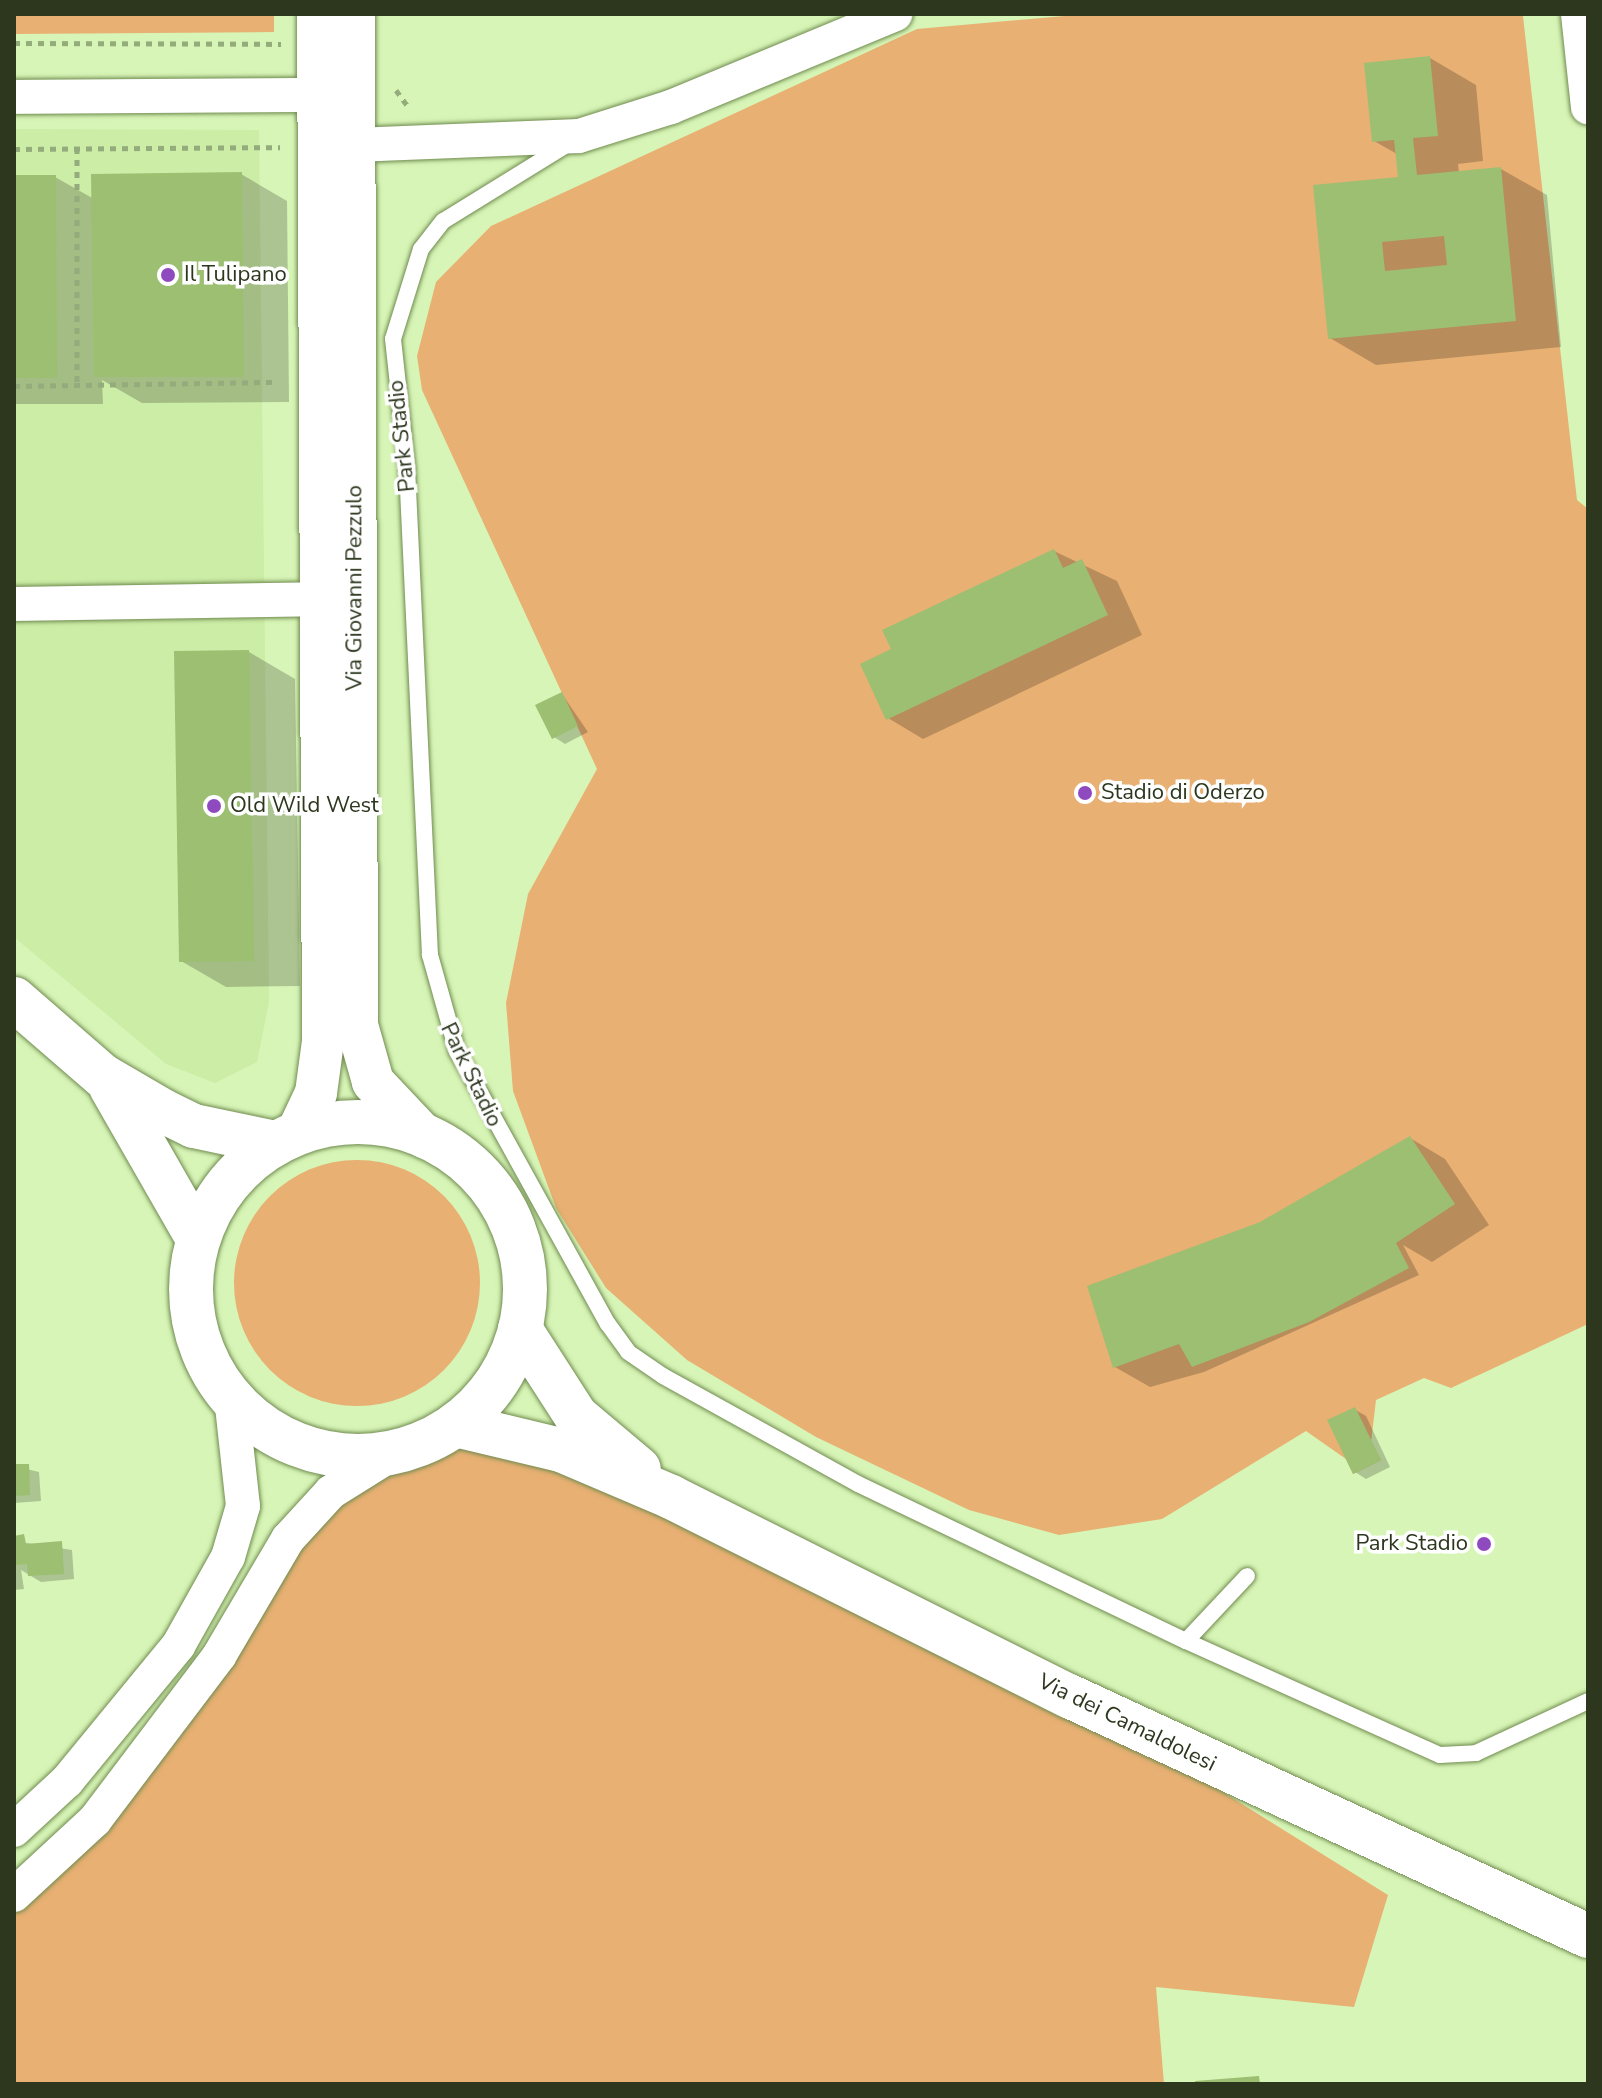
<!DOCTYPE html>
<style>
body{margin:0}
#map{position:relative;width:1602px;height:2098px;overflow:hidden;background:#d7f5b6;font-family:"Nunito Sans",sans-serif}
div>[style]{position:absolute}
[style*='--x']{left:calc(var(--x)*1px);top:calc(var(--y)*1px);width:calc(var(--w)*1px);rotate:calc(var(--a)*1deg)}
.built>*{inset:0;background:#cceda6}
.green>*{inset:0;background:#e8b073}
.round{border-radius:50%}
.shadow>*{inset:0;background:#0003}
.building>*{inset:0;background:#9cbf72}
.path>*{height:5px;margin-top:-2.5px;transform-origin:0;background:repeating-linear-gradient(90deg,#94ab7b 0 6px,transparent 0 12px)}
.roads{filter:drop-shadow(0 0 2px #708b50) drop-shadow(0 0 2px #708b50)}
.service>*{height:16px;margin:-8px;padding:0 8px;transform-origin:8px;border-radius:8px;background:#fff}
.minor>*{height:34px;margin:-17px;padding:0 17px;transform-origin:17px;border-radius:17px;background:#fff}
.tertiary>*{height:42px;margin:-21px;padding:0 21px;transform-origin:21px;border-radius:21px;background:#fff}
.primary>*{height:44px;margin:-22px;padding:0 22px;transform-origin:22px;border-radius:22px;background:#fff}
.primary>.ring{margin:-22px;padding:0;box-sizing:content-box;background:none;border:44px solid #fff;border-radius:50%}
.dots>*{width:22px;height:22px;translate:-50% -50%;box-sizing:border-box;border:4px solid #fff;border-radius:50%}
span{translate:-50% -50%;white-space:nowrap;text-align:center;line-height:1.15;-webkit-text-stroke:7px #fff;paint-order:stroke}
.poi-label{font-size:22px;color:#2c371e}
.left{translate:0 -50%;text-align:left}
.right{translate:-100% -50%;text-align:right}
.street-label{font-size:22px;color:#2c371e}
.frame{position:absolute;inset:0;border:16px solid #2c371e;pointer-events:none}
</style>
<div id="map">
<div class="built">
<div style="clip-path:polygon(14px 129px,259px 130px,269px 1002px,257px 1062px,215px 1083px,166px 1064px,14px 937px)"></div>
</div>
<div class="green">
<div style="clip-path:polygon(14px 14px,274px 14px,274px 32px,14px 34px)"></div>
<div style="clip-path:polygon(1087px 14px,1523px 16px,1577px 500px,1588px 509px,1588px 1324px,1451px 1388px,1424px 1378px,1376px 1400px,1371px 1442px,1381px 1460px,1353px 1474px,1346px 1459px,1306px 1431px,1162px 1519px,1059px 1535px,969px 1510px,816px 1437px,687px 1360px,606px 1288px,556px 1208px,513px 1091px,506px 1003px,528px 894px,597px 769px,422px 390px,417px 356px,436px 282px,491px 226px,917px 29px)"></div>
<div class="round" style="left:234px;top:1160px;width:246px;height:246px"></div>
<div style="clip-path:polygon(456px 1425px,1069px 1696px,1388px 1895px,1354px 2007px,1156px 1987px,1164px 2084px,14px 2084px,14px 1895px,268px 1575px,395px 1452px)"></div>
</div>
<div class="shadow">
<div style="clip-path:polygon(1430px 58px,1476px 85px,1483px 161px,1458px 164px,1459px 173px,1501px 169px,1547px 195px,1561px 347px,1376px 365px,1330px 338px,1400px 179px,1397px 154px,1374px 141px)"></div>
<div style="clip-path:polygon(241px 174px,287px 201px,289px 402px,142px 403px,102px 380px,103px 404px,14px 404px,14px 177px,55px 177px,94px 199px)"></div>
<div style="clip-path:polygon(1054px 551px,1117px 581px,1142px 635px,923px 739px,888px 718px,894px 650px)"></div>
<div style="clip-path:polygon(249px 652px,295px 679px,300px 986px,226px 987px,181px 961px)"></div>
<div style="clip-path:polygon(562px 694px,588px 732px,565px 744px,554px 737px)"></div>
<div style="clip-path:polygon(1410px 1138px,1445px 1159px,1489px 1225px,1432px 1262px,1403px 1245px,1419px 1275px,1204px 1372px,1150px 1387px,1115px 1367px,1260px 1224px)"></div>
<div style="clip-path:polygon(1354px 1409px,1366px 1416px,1390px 1467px,1366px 1479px,1355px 1472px)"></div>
<div style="clip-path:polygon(14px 1466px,39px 1472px,41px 1501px,14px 1503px)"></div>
<div style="clip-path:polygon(14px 1541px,72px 1550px,74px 1579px,41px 1582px,21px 1570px,24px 1589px,14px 1590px)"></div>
</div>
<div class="building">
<div style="clip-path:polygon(evenodd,1430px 56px,1438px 136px,1413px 138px,1417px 175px,1501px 167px,1516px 321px,1328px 339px,1313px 185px,1398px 177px,1394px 140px,1372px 142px,1364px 63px,1430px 56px,1444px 236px,1447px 265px,1385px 271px,1382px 242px,1444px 236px)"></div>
<div style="clip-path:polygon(242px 172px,244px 377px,94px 377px,91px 174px)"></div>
<div style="clip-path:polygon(14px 175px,56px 175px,57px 378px,14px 378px)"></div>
<div style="clip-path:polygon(1054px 549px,1063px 568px,1082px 559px,1108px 615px,886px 720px,860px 664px,891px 649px,882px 630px)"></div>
<div style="clip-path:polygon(249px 650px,254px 961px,179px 962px,174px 651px)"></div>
<div style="clip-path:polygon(562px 692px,578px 726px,552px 739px,535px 705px)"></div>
<div style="clip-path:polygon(1410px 1136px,1455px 1204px,1396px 1243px,1409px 1268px,1309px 1322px,1192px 1367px,1179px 1344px,1113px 1368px,1087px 1286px,1260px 1222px)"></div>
<div style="clip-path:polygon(1355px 1407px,1381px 1460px,1353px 1474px,1327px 1420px)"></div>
<div style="clip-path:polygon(14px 1464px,29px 1464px,30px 1495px,14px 1496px)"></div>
<div style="clip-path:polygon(24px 1534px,26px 1544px,62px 1541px,64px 1574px,28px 1576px,27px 1564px,14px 1565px,14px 1536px)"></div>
<div style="clip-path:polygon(1259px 2076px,1260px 2084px,1195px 2084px,1195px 2081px)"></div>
</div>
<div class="path">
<div style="--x:14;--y:43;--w:267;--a:0.2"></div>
<div style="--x:396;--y:90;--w:22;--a:54"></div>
<div style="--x:77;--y:148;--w:237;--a:90"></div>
<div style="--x:14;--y:149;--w:266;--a:-0.4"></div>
<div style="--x:14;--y:386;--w:264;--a:-0.9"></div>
</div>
<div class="roads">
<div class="service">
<div style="--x:576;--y:139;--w:156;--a:148.3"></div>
<div style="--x:443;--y:221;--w:36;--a:128"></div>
<div style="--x:421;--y:249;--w:94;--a:107.3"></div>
<div style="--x:393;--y:339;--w:130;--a:83.8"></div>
<div style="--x:407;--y:468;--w:488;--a:87.3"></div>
<div style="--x:430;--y:955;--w:100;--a:74.3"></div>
<div style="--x:457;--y:1051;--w:312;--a:61.1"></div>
<div style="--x:608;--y:1324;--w:34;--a:54"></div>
<div style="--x:628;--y:1352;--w:42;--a:34.4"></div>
<div style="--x:663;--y:1376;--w:223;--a:29"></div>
<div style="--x:858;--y:1484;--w:364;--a:25.6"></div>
<div style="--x:1186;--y:1641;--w:89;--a:-46.8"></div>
<div style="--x:1186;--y:1641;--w:278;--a:24.2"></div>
<div style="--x:1440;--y:1755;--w:36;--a:-3"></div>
<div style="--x:1476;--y:1753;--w:123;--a:-24.9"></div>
</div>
<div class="minor">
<div style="--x:1578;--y:14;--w:94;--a:83.9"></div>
<div style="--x:14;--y:97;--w:305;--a:-0.4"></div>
<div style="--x:354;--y:145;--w:225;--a:-2.3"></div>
<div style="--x:579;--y:136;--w:96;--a:-17.5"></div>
<div style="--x:671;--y:107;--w:243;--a:-22.5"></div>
<div style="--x:14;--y:604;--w:332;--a:-0.9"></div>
<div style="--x:14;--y:1830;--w:72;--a:-42.8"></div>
<div style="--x:67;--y:1781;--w:175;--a:-50.6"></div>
<div style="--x:178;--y:1646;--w:102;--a:-60.7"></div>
<div style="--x:228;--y:1557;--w:53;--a:-73.6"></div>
<div style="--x:243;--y:1506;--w:109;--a:-96.3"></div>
<div style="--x:14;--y:1895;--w:110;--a:-42.8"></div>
<div style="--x:95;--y:1820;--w:206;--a:-52.9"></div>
<div style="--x:219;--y:1656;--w:136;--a:-59.5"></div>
<div style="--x:288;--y:1539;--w:64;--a:-47.5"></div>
<div style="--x:331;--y:1492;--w:75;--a:-32"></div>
</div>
<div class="tertiary">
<div style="--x:354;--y:14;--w:1011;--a:89.83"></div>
<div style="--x:357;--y:1025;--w:59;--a:74.3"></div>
<div style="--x:373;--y:1082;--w:77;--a:46.6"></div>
<div style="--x:297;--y:1133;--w:44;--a:-64.6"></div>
<div style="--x:316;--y:1093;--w:52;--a:-82.3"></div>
<div style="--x:323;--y:1041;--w:1027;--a:-90.28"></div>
</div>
<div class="primary">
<div style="--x:14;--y:999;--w:118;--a:40.9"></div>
<div style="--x:103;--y:1076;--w:69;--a:30.3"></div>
<div style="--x:163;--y:1111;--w:34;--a:26"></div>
<div style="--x:194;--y:1126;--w:83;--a:11.9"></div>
<div style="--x:111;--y:1087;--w:175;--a:60.2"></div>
<div class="ring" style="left:191px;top:1122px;width:290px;height:290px"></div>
<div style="--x:520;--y:1329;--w:103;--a:57.2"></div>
<div style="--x:576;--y:1416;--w:82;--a:40.1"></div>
<div style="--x:456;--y:1425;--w:108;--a:13.4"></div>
<div style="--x:561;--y:1450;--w:120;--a:23.1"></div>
<div style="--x:671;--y:1497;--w:445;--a:26.6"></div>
<div style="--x:1069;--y:1696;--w:572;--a:24.82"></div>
</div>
</div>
<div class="dots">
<div style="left:168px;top:275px;background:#8e4abe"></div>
<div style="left:1085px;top:793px;background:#8e4abe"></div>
<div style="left:214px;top:806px;background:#8e4abe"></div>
<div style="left:1484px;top:1544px;background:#8e4abe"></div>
</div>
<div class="poi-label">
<span class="left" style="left:184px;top:275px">Il Tulipano</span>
<span class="left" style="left:1101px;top:793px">Stadio di Oderzo</span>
<span class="left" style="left:230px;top:806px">Old Wild West</span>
<span class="right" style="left:1468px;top:1544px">Park Stadio</span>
</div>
<div class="street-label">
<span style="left:402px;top:436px;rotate:-96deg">Park Stadio</span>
<span style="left:355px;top:588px;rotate:-90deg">Via Giovanni Pezzulo</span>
<span style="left:471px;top:1075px;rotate:64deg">Park Stadio</span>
<span style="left:1127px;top:1723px;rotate:26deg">Via dei Camaldolesi</span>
</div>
<div class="frame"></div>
</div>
